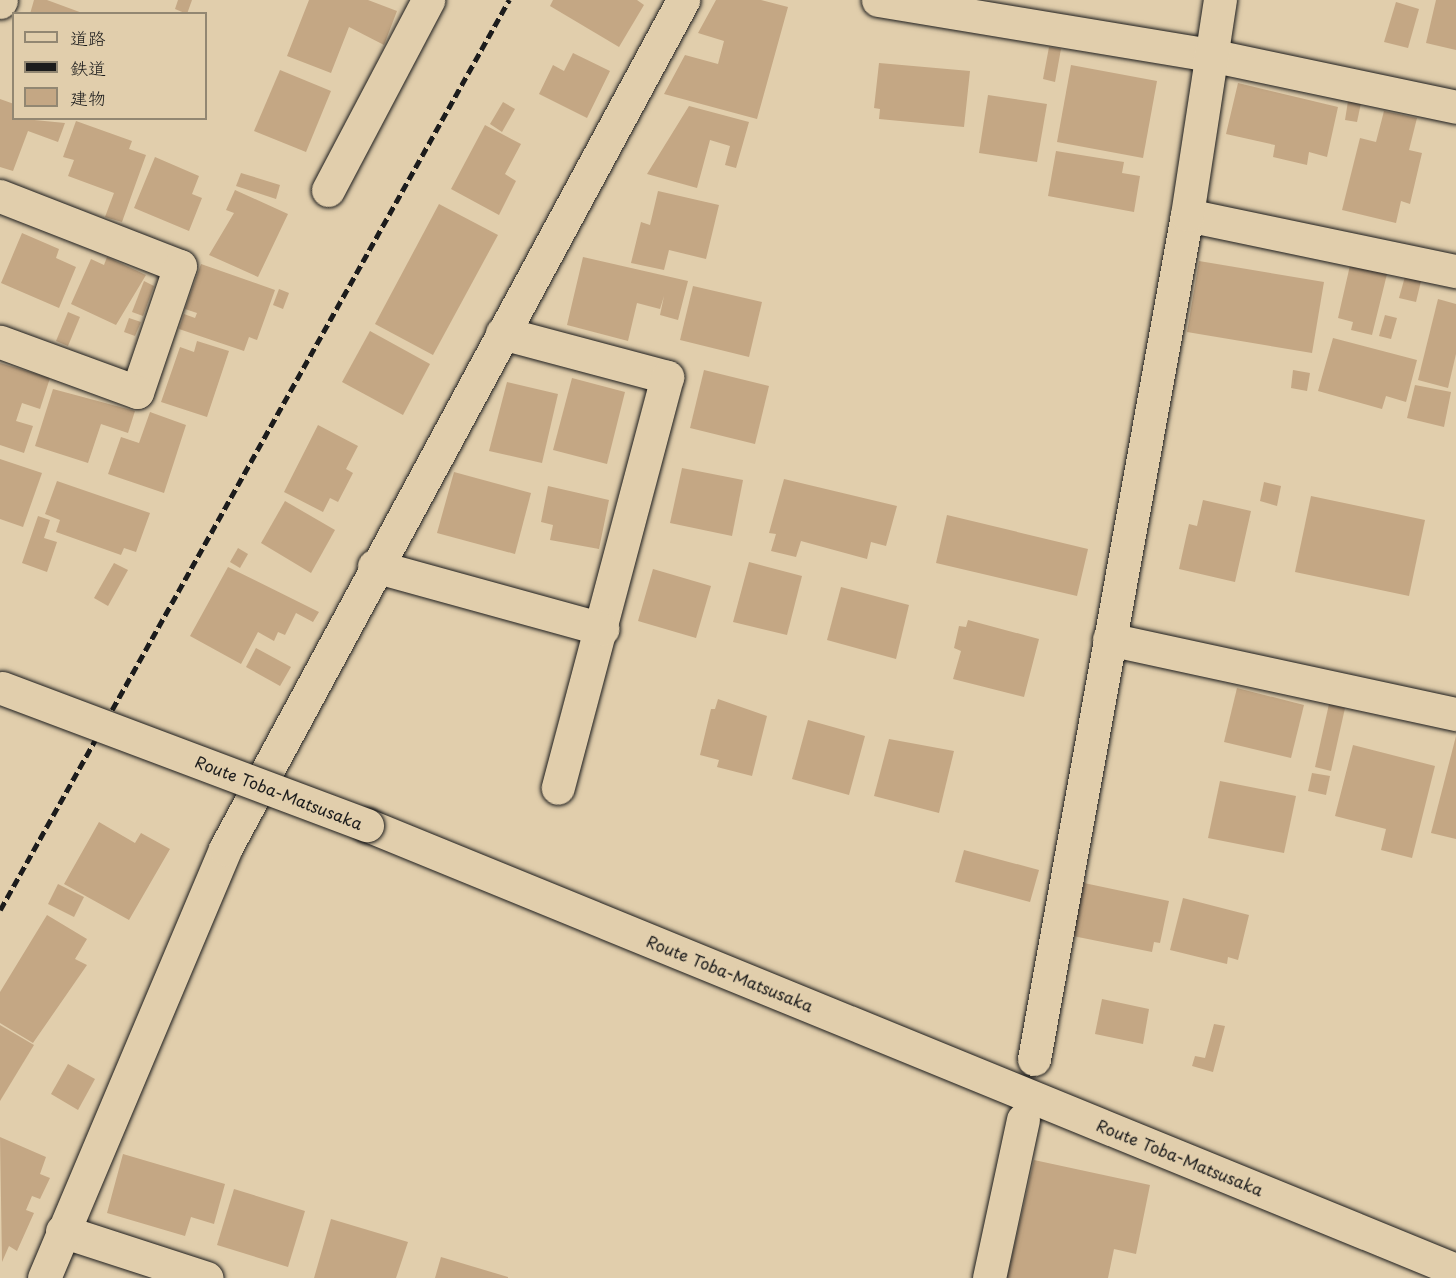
<!DOCTYPE html>
<meta charset="utf-8">
<style>
body{margin:0}
#map{position:relative;width:1456px;height:1278px;overflow:hidden;background:#e1ceac;font-family:"Playpen Sans","Klee One",sans-serif}
div>[style]{position:absolute}
[style*='--x']{left:calc(var(--x)*1px);top:calc(var(--y)*1px);width:calc(var(--w)*1px);rotate:calc(var(--a)*1deg)}
.building>*{inset:0;background:#c4a784}
.roads{filter:drop-shadow(0 0 2px #1c1c1c) drop-shadow(0 0 2px #1c1c1c)}
.minor>*{height:33px;margin:-16.5px;padding:0 16.5px;transform-origin:16.5px;border-radius:16.5px;background:#e1ceac}
.primary>*{height:33px;margin:-16.5px;padding:0 16.5px;transform-origin:16.5px;border-radius:16.5px;background:#e1ceac}
.rail>*{height:4.5px;margin-top:-2.25px;transform-origin:0;background:repeating-linear-gradient(90deg,#1c1c1c 0 9px,transparent 0 13.5px)}
.bridges{filter:drop-shadow(0 0 2px #1c1c1c) drop-shadow(0 0 2px #1c1c1c)}
.primary-bridge>*{height:33px;margin:-16.5px;padding:0 16.5px;transform-origin:16.5px;border-radius:16.5px;background:#e1ceac}
span{translate:-50% -50%;white-space:nowrap;text-align:center;line-height:1.15;-webkit-text-stroke:6px #e1ceac;paint-order:stroke}
.street-label{font-size:16px;color:#1c1c1c}
.legend{position:absolute;left:12px;top:12px;width:195px;height:108px;box-sizing:border-box;background:#e1ceac;border:2px solid #928772;margin:0;padding:8px 10px;list-style:none;font-size:18px;color:#1c1c1c}
.legend li{display:flex;align-items:center;gap:12px;height:30px}
.legend b{width:30px;border:2px solid #928772}
</style>
<div id="map">
<div class="building">
<div style="clip-path:polygon(34px 0,47px 0,85px 14px,30px 14px)"></div>
<div style="clip-path:polygon(178px 0,192px 0,187px 14px,175px 9px)"></div>
<div style="clip-path:polygon(309px 0,368px 0,397px 11px,384px 45px,349px 27px,331px 73px,287px 56px)"></div>
<div style="clip-path:polygon(553px 0,637px 0,644px 5px,619px 47px,550px 6px)"></div>
<div style="clip-path:polygon(716px 0,761px 0,788px 7px,757px 119px,664px 94px,685px 55px,718px 64px,724px 41px,698px 33px)"></div>
<div style="clip-path:polygon(1436px 0,1456px 0,1456px 50px,1426px 43px)"></div>
<div style="clip-path:polygon(1396px 2px,1419px 9px,1408px 48px,1384px 42px)"></div>
<div style="clip-path:polygon(1049px 47px,1061px 49px,1055px 82px,1043px 79px)"></div>
<div style="clip-path:polygon(573px 53px,610px 71px,587px 118px,539px 94px,553px 65px,564px 71px)"></div>
<div style="clip-path:polygon(879px 63px,970px 71px,964px 127px,879px 119px,880px 109px,874px 108px)"></div>
<div style="clip-path:polygon(1071px 65px,1157px 81px,1143px 158px,1057px 142px)"></div>
<div style="clip-path:polygon(280px 70px,331px 91px,306px 152px,254px 131px)"></div>
<div style="clip-path:polygon(1238px 83px,1338px 107px,1327px 157px,1309px 152px,1307px 165px,1273px 157px,1275px 145px,1226px 134px)"></div>
<div style="clip-path:polygon(988px 95px,1047px 104px,1037px 162px,979px 153px)"></div>
<div style="clip-path:polygon(0 99px,14px 104px,14px 118px,65px 123px,58px 142px,28px 131px,13px 171px,0 167px)"></div>
<div style="clip-path:polygon(1348px 101px,1361px 103px,1357px 122px,1345px 120px)"></div>
<div style="clip-path:polygon(503px 102px,515px 109px,502px 132px,490px 124px)"></div>
<div style="clip-path:polygon(689px 106px,749px 122px,736px 168px,725px 165px,730px 146px,710px 140px,697px 188px,647px 174px)"></div>
<div style="clip-path:polygon(1384px 111px,1417px 118px,1409px 150px,1422px 153px,1410px 204px,1401px 201px,1396px 223px,1342px 210px,1360px 138px,1376px 142px)"></div>
<div style="clip-path:polygon(76px 121px,132px 141px,129px 149px,146px 155px,122px 222px,105px 217px,114px 193px,68px 176px,74px 160px,63px 157px)"></div>
<div style="clip-path:polygon(485px 125px,521px 144px,505px 174px,516px 181px,499px 215px,451px 189px)"></div>
<div style="clip-path:polygon(1056px 151px,1124px 162px,1122px 173px,1140px 176px,1134px 212px,1048px 196px)"></div>
<div style="clip-path:polygon(155px 157px,199px 176px,192px 194px,202px 198px,189px 231px,134px 208px)"></div>
<div style="clip-path:polygon(241px 173px,280px 185px,276px 199px,236px 186px)"></div>
<div style="clip-path:polygon(235px 190px,288px 214px,258px 277px,209px 255px,234px 213px,226px 210px)"></div>
<div style="clip-path:polygon(658px 191px,719px 205px,706px 259px,669px 250px,664px 270px,631px 263px,641px 222px,650px 225px)"></div>
<div style="clip-path:polygon(439px 204px,498px 235px,433px 355px,375px 324px)"></div>
<div style="clip-path:polygon(22px 233px,59px 249px,56px 258px,76px 267px,59px 308px,1px 283px)"></div>
<div style="clip-path:polygon(107px 257px,146px 275px,116px 325px,71px 304px,91px 259px,104px 265px)"></div>
<div style="clip-path:polygon(583px 257px,688px 281px,678px 320px,660px 315px,664px 296px,660px 309px,637px 303px,628px 341px,567px 325px)"></div>
<div style="clip-path:polygon(1199px 261px,1324px 282px,1312px 353px,1187px 332px)"></div>
<div style="clip-path:polygon(1351px 261px,1388px 270px,1372px 335px,1351px 330px,1353px 322px,1338px 318px)"></div>
<div style="clip-path:polygon(201px 264px,275px 290px,257px 340px,249px 337px,244px 351px,179px 329px,184px 314px,195px 318px,197px 313px,185px 309px)"></div>
<div style="clip-path:polygon(1406px 273px,1422px 277px,1416px 302px,1399px 298px)"></div>
<div style="clip-path:polygon(144px 281px,154px 286px,143px 316px,132px 312px)"></div>
<div style="clip-path:polygon(693px 286px,762px 302px,749px 357px,680px 340px)"></div>
<div style="clip-path:polygon(279px 289px,289px 293px,283px 309px,273px 305px)"></div>
<div style="clip-path:polygon(1438px 299px,1456px 304px,1456px 354px,1448px 388px,1418px 380px)"></div>
<div style="clip-path:polygon(68px 312px,80px 317px,68px 346px,56px 341px)"></div>
<div style="clip-path:polygon(1385px 315px,1397px 318px,1391px 339px,1379px 336px)"></div>
<div style="clip-path:polygon(129px 318px,141px 322px,135px 336px,124px 332px)"></div>
<div style="clip-path:polygon(370px 331px,430px 364px,403px 415px,342px 382px)"></div>
<div style="clip-path:polygon(1333px 338px,1417px 360px,1406px 402px,1386px 396px,1382px 409px,1318px 391px)"></div>
<div style="clip-path:polygon(197px 341px,229px 351px,207px 417px,161px 402px,180px 347px,194px 352px)"></div>
<div style="clip-path:polygon(0 363px,50px 378px,40px 409px,22px 403px,16px 421px,33px 426px,24px 453px,0 445px)"></div>
<div style="clip-path:polygon(704px 370px,769px 386px,755px 444px,690px 428px)"></div>
<div style="clip-path:polygon(1293px 370px,1310px 373px,1307px 391px,1291px 388px)"></div>
<div style="clip-path:polygon(572px 378px,625px 392px,607px 464px,553px 450px)"></div>
<div style="clip-path:polygon(507px 382px,558px 394px,542px 463px,489px 451px)"></div>
<div style="clip-path:polygon(1415px 385px,1451px 392px,1444px 427px,1407px 418px)"></div>
<div style="clip-path:polygon(53px 389px,135px 411px,128px 433px,101px 424px,88px 463px,35px 446px)"></div>
<div style="clip-path:polygon(150px 412px,186px 425px,164px 493px,108px 474px,121px 437px,139px 443px)"></div>
<div style="clip-path:polygon(318px 425px,358px 446px,346px 469px,353px 473px,338px 502px,330px 498px,323px 512px,284px 492px)"></div>
<div style="clip-path:polygon(0 459px,42px 473px,23px 527px,0 519px)"></div>
<div style="clip-path:polygon(682px 468px,743px 480px,732px 536px,670px 523px)"></div>
<div style="clip-path:polygon(454px 472px,531px 493px,515px 554px,437px 533px)"></div>
<div style="clip-path:polygon(784px 479px,897px 506px,886px 546px,871px 542px,867px 559px,801px 541px,796px 557px,771px 551px,776px 534px,769px 533px)"></div>
<div style="clip-path:polygon(57px 481px,150px 513px,136px 552px,124px 548px,121px 555px,56px 532px,60px 520px,45px 514px)"></div>
<div style="clip-path:polygon(1264px 482px,1281px 486px,1277px 506px,1260px 501px)"></div>
<div style="clip-path:polygon(548px 486px,609px 500px,599px 549px,550px 540px,553px 525px,541px 522px)"></div>
<div style="clip-path:polygon(1311px 496px,1425px 520px,1409px 596px,1295px 572px)"></div>
<div style="clip-path:polygon(1203px 500px,1251px 511px,1235px 582px,1179px 569px,1189px 524px,1197px 526px)"></div>
<div style="clip-path:polygon(285px 501px,335px 530px,311px 573px,261px 543px)"></div>
<div style="clip-path:polygon(947px 515px,1088px 549px,1077px 596px,936px 563px)"></div>
<div style="clip-path:polygon(38px 516px,50px 520px,44px 538px,57px 542px,47px 572px,22px 563px)"></div>
<div style="clip-path:polygon(238px 548px,248px 554px,240px 568px,230px 562px)"></div>
<div style="clip-path:polygon(749px 562px,802px 576px,787px 635px,733px 622px)"></div>
<div style="clip-path:polygon(114px 563px,128px 570px,108px 606px,94px 598px)"></div>
<div style="clip-path:polygon(228px 567px,319px 612px,313px 622px,296px 613px,285px 635px,278px 632px,274px 641px,258px 632px,241px 664px,190px 636px)"></div>
<div style="clip-path:polygon(653px 569px,711px 586px,696px 638px,638px 621px)"></div>
<div style="clip-path:polygon(841px 587px,909px 605px,896px 659px,827px 640px)"></div>
<div style="clip-path:polygon(968px 620px,1039px 639px,1024px 697px,953px 679px,961px 651px,954px 648px,959px 626px,966px 627px)"></div>
<div style="clip-path:polygon(256px 648px,291px 667px,280px 686px,246px 667px)"></div>
<div style="clip-path:polygon(1237px 688px,1304px 705px,1291px 758px,1224px 742px)"></div>
<div style="clip-path:polygon(718px 699px,767px 716px,752px 776px,717px 767px,719px 760px,700px 755px,711px 709px,715px 709px)"></div>
<div style="clip-path:polygon(1329px 704px,1345px 708px,1331px 771px,1315px 767px)"></div>
<div style="clip-path:polygon(808px 720px,865px 736px,849px 795px,792px 779px)"></div>
<div style="clip-path:polygon(1456px 736px,1456px 839px,1431px 833px)"></div>
<div style="clip-path:polygon(889px 739px,954px 751px,939px 813px,874px 796px)"></div>
<div style="clip-path:polygon(1353px 745px,1435px 766px,1412px 858px,1381px 850px,1386px 829px,1335px 816px)"></div>
<div style="clip-path:polygon(1312px 773px,1330px 776px,1326px 795px,1308px 791px)"></div>
<div style="clip-path:polygon(1220px 781px,1296px 796px,1284px 853px,1208px 838px)"></div>
<div style="clip-path:polygon(99px 822px,135px 843px,141px 833px,170px 849px,129px 920px,64px 884px)"></div>
<div style="clip-path:polygon(964px 850px,1039px 870px,1030px 902px,955px 882px)"></div>
<div style="clip-path:polygon(1084px 883px,1169px 901px,1160px 943px,1154px 942px,1152px 952px,1073px 936px)"></div>
<div style="clip-path:polygon(58px 884px,84px 897px,74px 917px,48px 904px)"></div>
<div style="clip-path:polygon(1183px 898px,1249px 915px,1238px 960px,1228px 957px,1227px 964px,1170px 950px)"></div>
<div style="clip-path:polygon(47px 915px,87px 939px,75px 959px,87px 965px,33px 1043px,0 1023px,0 992px)"></div>
<div style="clip-path:polygon(1102px 999px,1149px 1009px,1143px 1044px,1095px 1034px)"></div>
<div style="clip-path:polygon(1214px 1024px,1225px 1026px,1213px 1072px,1192px 1066px,1195px 1056px,1205px 1058px)"></div>
<div style="clip-path:polygon(0 1025px,34px 1045px,0 1101px)"></div>
<div style="clip-path:polygon(68px 1064px,95px 1079px,78px 1110px,51px 1094px)"></div>
<div style="clip-path:polygon(0 1137px,46px 1157px,40px 1174px,50px 1178px,40px 1199px,32px 1196px,26px 1210px,34px 1213px,17px 1251px,9px 1246px,2px 1262px)"></div>
<div style="clip-path:polygon(123px 1154px,225px 1184px,214px 1224px,191px 1217px,185px 1236px,107px 1213px)"></div>
<div style="clip-path:polygon(1034px 1160px,1150px 1185px,1136px 1254px,1114px 1249px,1108px 1278px,1007px 1278px)"></div>
<div style="clip-path:polygon(234px 1189px,305px 1211px,288px 1267px,217px 1245px)"></div>
<div style="clip-path:polygon(331px 1219px,408px 1242px,396px 1278px,314px 1278px)"></div>
<div style="clip-path:polygon(441px 1257px,508px 1277px,508px 1278px,435px 1278px)"></div>
</div>
<div class="roads">
<div class="minor">
<div style="--x:878;--y:0;--w:337;--a:9.4"></div>
<div style="--x:1210;--y:55;--w:251;--a:11.9"></div>
<div style="--x:0;--y:2;--w:2;--a:-63"></div>
<div style="--x:328;--y:190;--w:215;--a:-62.2"></div>
<div style="--x:0;--y:196;--w:193;--a:21.3"></div>
<div style="--x:180;--y:266;--w:133;--a:108.8"></div>
<div style="--x:137;--y:392;--w:146;--a:-159.9"></div>
<div style="--x:1187;--y:215;--w:275;--a:11.8"></div>
<div style="--x:502;--y:333;--w:171;--a:14.9"></div>
<div style="--x:667;--y:377;--w:425;--a:104.9"></div>
<div style="--x:374;--y:566;--w:237;--a:15.4"></div>
<div style="--x:1109;--y:639;--w:355;--a:12.2"></div>
<div style="--x:1034;--y:1059;--w:858;--a:-79.73"></div>
<div style="--x:1187;--y:215;--w:218;--a:-81.3"></div>
<div style="--x:62;--y:1231;--w:152;--a:18"></div>
<div style="--x:44;--y:1278;--w:466;--a:-67.1"></div>
<div style="--x:225;--y:849;--w:965;--a:-61.65"></div>
<div style="--x:989;--y:1278;--w:162;--a:-77.9"></div>
</div>
<div class="primary">
<div style="--x:367;--y:825;--w:1176;--a:22.23"></div>
</div>
</div>
<div class="rail">
<div style="--x:0;--y:910;--w:1043;--a:-60.78"></div>
</div>
<div class="bridges">
<div class="primary-bridge">
<div style="--x:2;--y:688;--w:390;--a:20.6"></div>
</div>
</div>
<div class="street-label">
<span style="left:279px;top:792px;rotate:21deg">Route Toba-Matsusaka</span>
<span style="left:730px;top:973px;rotate:22deg">Route Toba-Matsusaka</span>
<span style="left:1180px;top:1157px;rotate:22deg">Route Toba-Matsusaka</span>
</div>
<ul class="legend">
<li><b style="height:8px;background:#e1ceac"></b>道路</li>
<li><b style="height:8px;background:#1c1c1c"></b>鉄道</li>
<li><b style="height:16px;background:#c4a784"></b>建物</li>
</ul>
</div>
